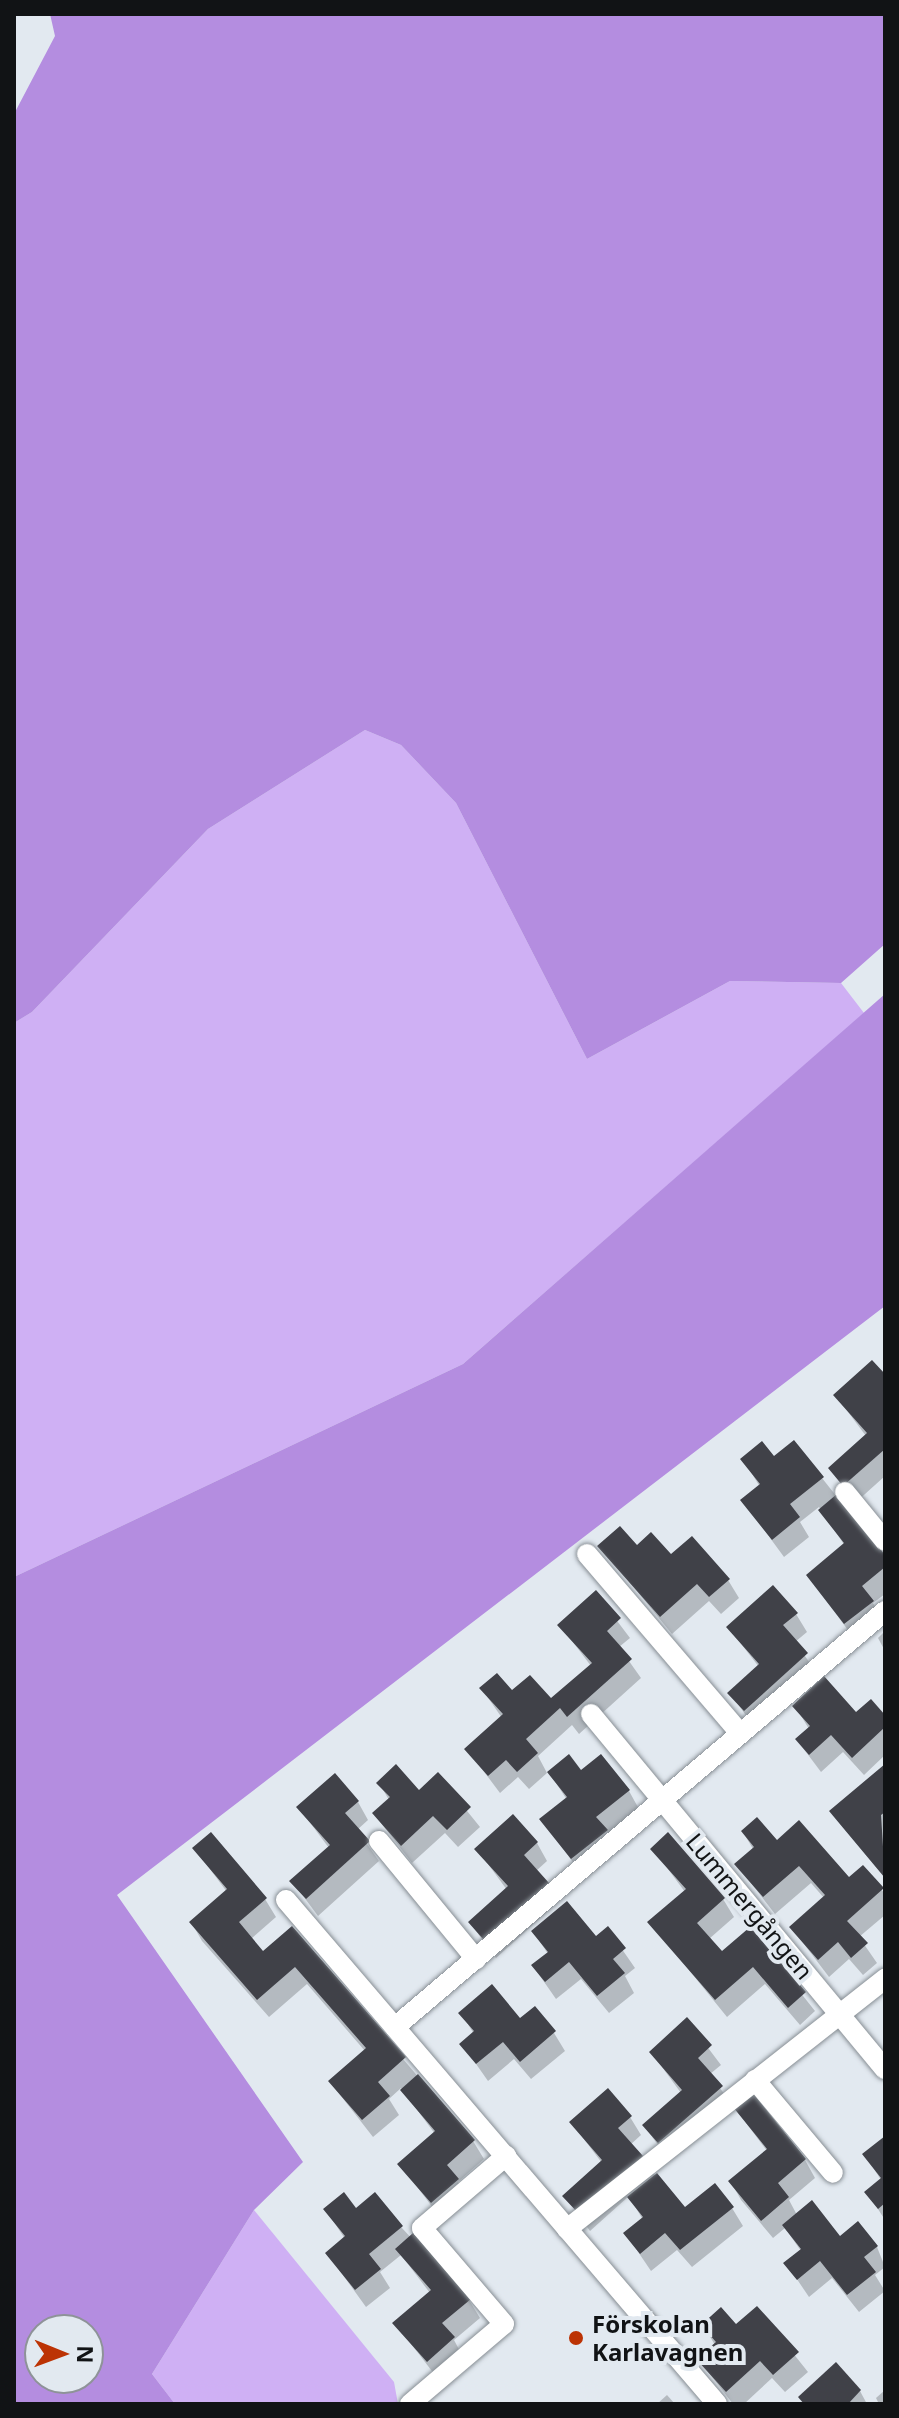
<!DOCTYPE html>
<meta charset="utf-8">
<style>
body{margin:0}
#map{position:relative;width:899px;height:2418px;overflow:hidden;background:#e2e9f0;font-family:"Noto Sans",sans-serif}
div>[style]{position:absolute}
[style*='--x']{left:calc(var(--x)*1px);top:calc(var(--y)*1px);width:calc(var(--w)*1px);rotate:calc(var(--a)*1deg)}
.green>*{inset:0;background:#cfb0f4}
.forest>*{inset:0;background:#b48de0}
.shadow>*{inset:0;background:#0003}
.building>*{inset:0;background:#404148}
.roads{filter:drop-shadow(0 0 2px #878e94) drop-shadow(0 0 2px #878e94)}
.service>*{height:20px;margin:-10px;padding:0 10px;transform-origin:10px;border-radius:10px;background:#fff}
.dots>*{width:22px;height:22px;translate:-50% -50%;box-sizing:border-box;border:4px solid #e2e9f0;border-radius:50%}
span{translate:-50% -50%;white-space:nowrap;text-align:center;line-height:1.15;-webkit-text-stroke:8px #e2e9f0;paint-order:stroke}
.street-label{font-size:24px;color:#111315}
.poi-label{font-size:24px;color:#111315;font-weight:700}
.left{translate:0 -50%;text-align:left}
.frame{position:absolute;inset:0;border:16px solid #111315;pointer-events:none}
.north{position:absolute;left:24px;top:2314px;width:80px;height:80px;box-sizing:border-box;background:#e2e9f0;border:2px solid #8e9398;border-radius:50%;rotate:91deg;font-size:22px;font-weight:700;line-height:32px;text-align:center;color:#111315}
.north::after{content:'';display:block;margin:auto;width:28px;height:36px;background:#bc3304;clip-path:polygon(50% 0,100% 100%,50% 72%,0 100%)}
</style>
<div id="map">
<div class="green">
<div style="clip-path:polygon(365px 730px,401px 745px,456px 803px,587px 1059px,730px 981px,841px 983px,864px 1013px,463px 1364px,14px 1577px,14px 1023px,32px 1012px,208px 829px)"></div>
<div style="clip-path:polygon(254px 2210px,394px 2382px,398px 2404px,175px 2404px,152px 2374px)"></div>
</div>
<div class="forest">
<div style="clip-path:polygon(50px 14px,885px 14px,885px 944px,841px 983px,730px 981px,587px 1059px,456px 803px,401px 745px,365px 730px,208px 829px,32px 1012px,14px 1023px,14px 114px,55px 36px)"></div>
<div style="clip-path:polygon(evenodd,885px 994px,885px 1306px,117px 1895px,303px 2162px,254px 2210px,152px 2374px,175px 2404px,14px 2404px,14px 1577px,463px 1364px,885px 994px,40px 2330px,88px 2330px,88px 2378px,40px 2378px,40px 2330px)"></div>
</div>
<div class="shadow">
<div style="clip-path:polygon(885px 1377px,885px 1476px,855px 1503px,830px 1468px,866px 1436px,836px 1396px)"></div>
<div style="clip-path:polygon(743px 1459px,773px 1459px,822px 1478px,885px 1558px,885px 1594px,873px 1603px,883px 1620px,856px 1641px,808px 1576px,845px 1546px,819px 1507px,800px 1522px,809px 1537px,784px 1557px,743px 1501px,760px 1487px)"></div>
<div style="clip-path:polygon(600px 1546px,671px 1557px,728px 1580px,739px 1598px,721px 1614px,709px 1601px,672px 1634px)"></div>
<div style="clip-path:polygon(596px 1593px,630px 1638px,619px 1647px,641px 1678px,579px 1734px,572px 1725px,538px 1756px,547px 1773px,529px 1789px,518px 1777px,500px 1793px,467px 1749px,502px 1718px,482px 1689px,551px 1701px,591px 1666px,560px 1625px)"></div>
<div style="clip-path:polygon(796px 1614px,807px 1632px,795px 1642px,817px 1673px,755px 1728px,730px 1693px,759px 1667px,728px 1627px)"></div>
<div style="clip-path:polygon(885px 1631px,885px 1651px,878px 1638px)"></div>
<div style="clip-path:polygon(795px 1706px,885px 1718px,885px 1755px,864px 1775px,843px 1752px,821px 1772px,797px 1740px,809px 1729px)"></div>
<div style="clip-path:polygon(885px 1766px,885px 1878px,837px 1820px)"></div>
<div style="clip-path:polygon(549px 1772px,581px 1772px,629px 1791px,639px 1809px,583px 1876px,542px 1820px,567px 1800px)"></div>
<div style="clip-path:polygon(438px 1775px,480px 1827px,458px 1847px,445px 1833px,412px 1863px,374px 1814px,389px 1800px,379px 1783px,419px 1792px)"></div>
<div style="clip-path:polygon(358px 1802px,368px 1820px,357px 1830px,379px 1861px,318px 1916px,292px 1881px,329px 1848px,299px 1808px)"></div>
<div style="clip-path:polygon(743px 1832px,849px 1880px,863px 1867px,885px 1894px,885px 1915px,859px 1937px,877px 1963px,863px 1975px,849px 1959px,829px 1977px,791px 1927px,824px 1898px,811px 1883px,775px 1914px,737px 1865px,753px 1849px)"></div>
<div style="clip-path:polygon(537px 1843px,547px 1861px,536px 1871px,558px 1902px,496px 1958px,470px 1923px,507px 1890px,477px 1849px)"></div>
<div style="clip-path:polygon(195px 1849px,265px 1899px,276px 1917px,251px 1939px,263px 1954px,292px 1929px,473px 2141px,484px 2159px,458px 2182px,468px 2198px,442px 2220px,400px 2164px,435px 2134px,401px 2088px,389px 2099px,399px 2115px,373px 2137px,330px 2082px,365px 2051px,307px 1984px,269px 2017px,202px 1941px,191px 1922px,227px 1892px)"></div>
<div style="clip-path:polygon(653px 1849px,723px 1899px,734px 1917px,709px 1939px,722px 1954px,750px 1929px,815px 2011px,800px 2025px,765px 1984px,727px 2017px,650px 1922px,685px 1892px)"></div>
<div style="clip-path:polygon(608px 1929px,635px 1968px,625px 1976px,634px 1993px,609px 2013px,581px 1979px,556px 1999px,533px 1966px,548px 1954px,533px 1931px,595px 1939px)"></div>
<div style="clip-path:polygon(461px 2013px,520px 2021px,554px 2033px,565px 2051px,531px 2079px,514px 2059px,488px 2081px,462px 2044px,474px 2034px)"></div>
<div style="clip-path:polygon(687px 2020px,721px 2065px,710px 2074px,732px 2105px,670px 2161px,644px 2126px,681px 2093px,651px 2052px)"></div>
<div style="clip-path:polygon(735px 2108px,805px 2160px,815px 2178px,789px 2200px,797px 2215px,840px 2238px,877px 2247px,885px 2267px,875px 2275px,885px 2291px,859px 2312px,832px 2278px,809px 2297px,786px 2263px,801px 2251px,785px 2228px,773px 2238px,741px 2200px,731px 2182px,767px 2151px)"></div>
<div style="clip-path:polygon(630px 2117px,641px 2135px,630px 2145px,684px 2210px,732px 2208px,743px 2226px,692px 2267px,677px 2250px,651px 2271px,626px 2234px,643px 2220px,629px 2196px,590px 2231px,565px 2196px,602px 2163px,571px 2122px)"></div>
<div style="clip-path:polygon(885px 2138px,885px 2220px,867px 2192px,881px 2180px,865px 2155px)"></div>
<div style="clip-path:polygon(326px 2210px,356px 2210px,401px 2227px,469px 2300px,480px 2318px,454px 2340px,463px 2357px,438px 2379px,395px 2323px,430px 2293px,401px 2255px,380px 2272px,390px 2288px,366px 2307px,327px 2253px,345px 2239px)"></div>
<div style="clip-path:polygon(757px 2308px,808px 2372px,785px 2392px,772px 2378px,744px 2404px,733px 2404px,699px 2360px,715px 2345px,703px 2325px,736px 2327px)"></div>
<div style="clip-path:polygon(885px 2390px,885px 2404px,879px 2404px,876px 2398px)"></div>
<div style="clip-path:polygon(860px 2391px,867px 2404px,804px 2404px)"></div>
<div style="clip-path:polygon(667px 2395px,675px 2404px,657px 2404px)"></div>
</div>
<div class="building">
<div style="clip-path:polygon(872px 1360px,885px 1374px,885px 1449px,843px 1486px,828px 1468px,867px 1433px,833px 1395px)"></div>
<div style="clip-path:polygon(794px 1440px,824px 1477px,790px 1504px,800px 1517px,772px 1540px,740px 1500px,760px 1484px,740px 1459px,762px 1441px,774px 1456px)"></div>
<div style="clip-path:polygon(837px 1494px,885px 1555px,885px 1567px,862px 1586px,874px 1601px,844px 1624px,806px 1575px,844px 1543px,818px 1510px)"></div>
<div style="clip-path:polygon(620px 1526px,637px 1545px,651px 1532px,671px 1554px,692px 1536px,730px 1579px,709px 1597px,697px 1584px,660px 1617px,597px 1546px)"></div>
<div style="clip-path:polygon(773px 1585px,798px 1613px,783px 1625px,808px 1653px,744px 1711px,727px 1693px,759px 1664px,726px 1627px)"></div>
<div style="clip-path:polygon(596px 1590px,621px 1618px,607px 1631px,632px 1659px,567px 1717px,560px 1708px,526px 1739px,538px 1753px,517px 1772px,506px 1760px,488px 1776px,464px 1749px,503px 1714px,479px 1688px,497px 1673px,512px 1690px,530px 1675px,551px 1698px,592px 1663px,557px 1625px)"></div>
<div style="clip-path:polygon(824px 1676px,856px 1712px,871px 1699px,885px 1715px,885px 1727px,852px 1758px,831px 1735px,809px 1755px,795px 1739px,810px 1726px,792px 1706px)"></div>
<div style="clip-path:polygon(569px 1754px,581px 1770px,601px 1754px,630px 1790px,596px 1817px,608px 1830px,571px 1859px,539px 1819px,567px 1797px,547px 1772px)"></div>
<div style="clip-path:polygon(396px 1764px,419px 1790px,438px 1772px,471px 1807px,447px 1830px,433px 1816px,401px 1846px,372px 1813px,390px 1797px,376px 1783px)"></div>
<div style="clip-path:polygon(885px 1764px,885px 1812px,881px 1815px,885px 1878px,829px 1811px)"></div>
<div style="clip-path:polygon(335px 1773px,359px 1801px,345px 1813px,370px 1841px,306px 1899px,289px 1881px,330px 1845px,296px 1807px)"></div>
<div style="clip-path:polygon(513px 1814px,538px 1842px,524px 1855px,549px 1883px,484px 1940px,468px 1922px,508px 1886px,474px 1849px)"></div>
<div style="clip-path:polygon(757px 1817px,777px 1840px,799px 1820px,849px 1877px,863px 1865px,884px 1888px,847px 1921px,868px 1943px,851px 1958px,838px 1942px,818px 1960px,789px 1927px,825px 1895px,799px 1866px,763px 1897px,734px 1864px,754px 1847px,741px 1831px)"></div>
<div style="clip-path:polygon(211px 1832px,267px 1898px,239px 1922px,263px 1951px,292px 1926px,406px 2057px,378px 2082px,390px 2096px,362px 2120px,328px 2081px,366px 2048px,295px 1967px,257px 2000px,189px 1922px,227px 1889px,192px 1848px)"></div>
<div style="clip-path:polygon(668px 1832px,725px 1898px,697px 1923px,722px 1951px,750px 1927px,806px 1992px,788px 2008px,753px 1967px,715px 2000px,647px 1922px,686px 1889px,650px 1849px)"></div>
<div style="clip-path:polygon(567px 1901px,596px 1936px,608px 1926px,626px 1948px,613px 1959px,625px 1973px,597px 1996px,569px 1962px,545px 1982px,531px 1965px,548px 1952px,531px 1931px)"></div>
<div style="clip-path:polygon(492px 1984px,520px 2018px,535px 2006px,556px 2031px,520px 2062px,503px 2042px,476px 2064px,459px 2044px,474px 2031px,458px 2013px)"></div>
<div style="clip-path:polygon(687px 2017px,712px 2045px,698px 2058px,723px 2086px,658px 2143px,642px 2125px,682px 2090px,649px 2052px)"></div>
<div style="clip-path:polygon(418px 2074px,475px 2140px,447px 2165px,459px 2179px,431px 2203px,397px 2164px,435px 2131px,400px 2090px)"></div>
<div style="clip-path:polygon(608px 2088px,632px 2116px,618px 2128px,643px 2156px,579px 2214px,562px 2196px,602px 2160px,569px 2122px)"></div>
<div style="clip-path:polygon(752px 2092px,806px 2159px,778px 2183px,789px 2197px,761px 2221px,728px 2181px,767px 2149px,733px 2107px)"></div>
<div style="clip-path:polygon(885px 2136px,885px 2203px,878px 2209px,864px 2192px,881px 2178px,862px 2154px)"></div>
<div style="clip-path:polygon(657px 2173px,685px 2207px,715px 2183px,734px 2207px,680px 2250px,665px 2233px,640px 2254px,623px 2233px,643px 2217px,627px 2197px)"></div>
<div style="clip-path:polygon(344px 2192px,356px 2208px,375px 2192px,403px 2226px,369px 2254px,381px 2269px,355px 2290px,325px 2253px,345px 2236px,323px 2209px)"></div>
<div style="clip-path:polygon(812px 2200px,840px 2236px,858px 2221px,878px 2246px,864px 2257px,876px 2272px,847px 2295px,820px 2261px,797px 2280px,783px 2263px,801px 2249px,782px 2225px)"></div>
<div style="clip-path:polygon(413px 2233px,471px 2299px,442px 2323px,455px 2337px,427px 2362px,392px 2323px,431px 2290px,395px 2249px)"></div>
<div style="clip-path:polygon(757px 2306px,799px 2352px,773px 2375px,760px 2361px,726px 2392px,696px 2359px,716px 2342px,701px 2325px,721px 2307px,736px 2324px)"></div>
<div style="clip-path:polygon(836px 2362px,861px 2390px,848px 2404px,804px 2404px,798px 2397px)"></div>
</div>
<div class="roads">
<div class="service">
<div style="--x:845;--y:1492;--w:63;--a:50.8"></div>
<div style="--x:587;--y:1554;--w:235;--a:49.5"></div>
<div style="--x:591;--y:1714;--w:461;--a:50.4"></div>
<div style="--x:379;--y:1841;--w:153;--a:50.6"></div>
<div style="--x:286;--y:1900;--w:663;--a:49.46"></div>
<div style="--x:395;--y:2027;--w:643;--a:-40.33"></div>
<div style="--x:755;--y:2080;--w:121;--a:50"></div>
<div style="--x:567;--y:2229;--w:405;--a:-38.2"></div>
<div style="--x:410;--y:2404;--w:123;--a:-40.4"></div>
<div style="--x:504;--y:2324;--w:126;--a:-130.5"></div>
<div style="--x:422;--y:2228;--w:111;--a:-40.6"></div>
</div>
</div>
<div class="dots">
<div style="left:576px;top:2338px;background:#bc3304"></div>
</div>
<div class="street-label">
<span style="left:750px;top:1906px;rotate:50deg">Lummergången</span>
</div>
<div class="poi-label">
<span class="left" style="left:592px;top:2338px">Förskolan<br>Karlavagnen</span>
</div>
<div class="frame"></div>
<div class="north">N</div>
</div>
